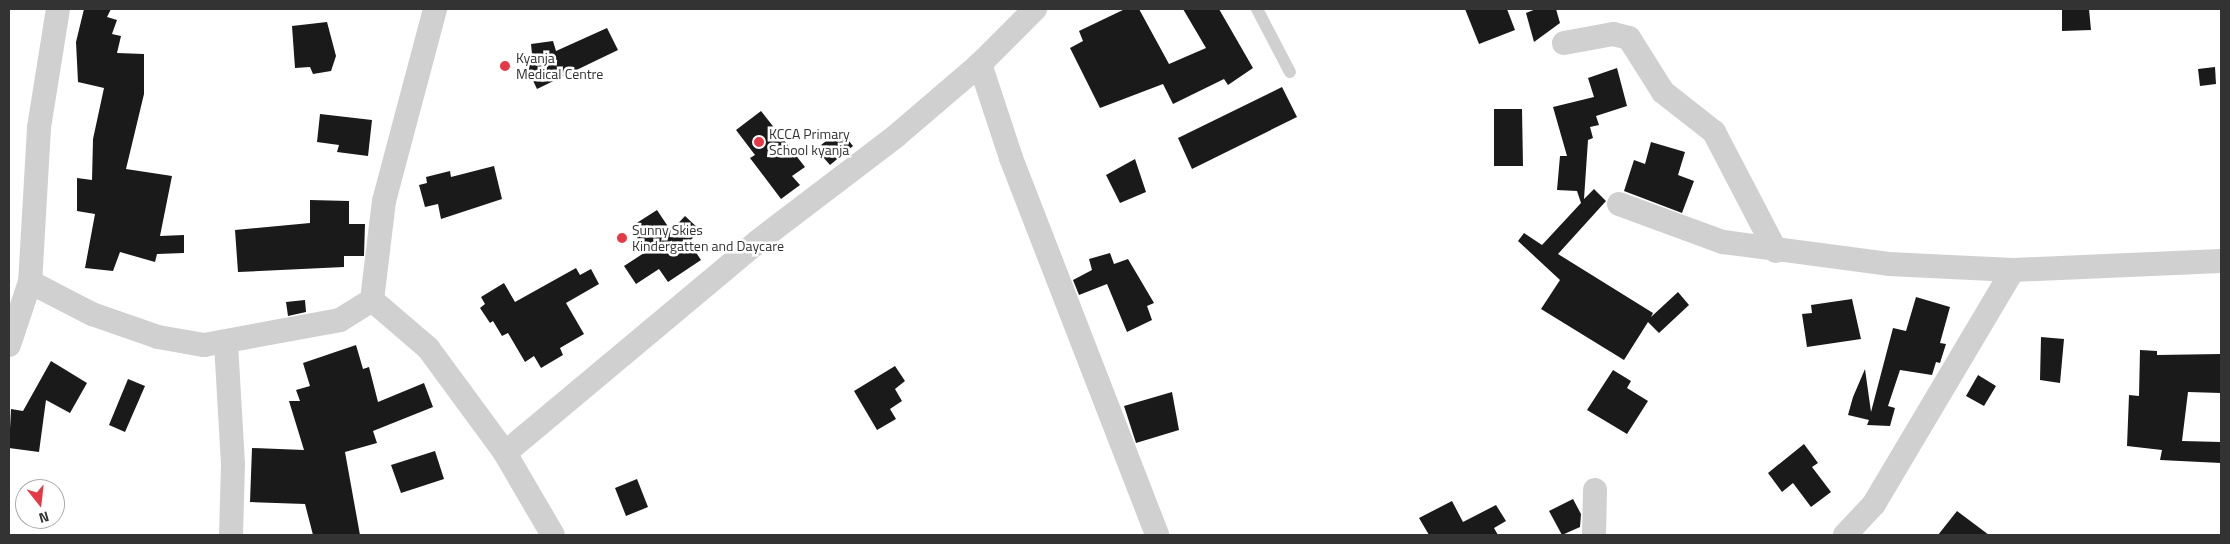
<!DOCTYPE html>
<style>
body{margin:0}
#map{position:relative;width:2230px;height:544px;overflow:hidden;background:#fff;font-family:"Titillium Web",sans-serif}
div>[style]{position:absolute}
[style*='--x']{left:calc(var(--x)*1px);top:calc(var(--y)*1px);width:calc(var(--w)*1px);rotate:calc(var(--a)*1deg)}
.building>*{inset:0;background:#1a1a1a}
.lane>*{height:12px;margin:-6px;padding:0 6px;transform-origin:6px;border-radius:6px;background:#d0d0d0}
.street>*{height:24px;margin:-12px;padding:0 12px;transform-origin:12px;border-radius:12px;background:#d0d0d0}
.dots>*{width:14px;height:14px;translate:-50% -50%;box-sizing:border-box;border:2px solid #fff;border-radius:50%}
span{translate:-50% -50%;white-space:nowrap;text-align:center;line-height:1.15;-webkit-text-stroke:5px #fff;paint-order:stroke}
.poi-label{font-size:14px;color:#333}
.left{translate:0 -50%;text-align:left}
.frame{position:absolute;inset:0;border:10px solid #333;pointer-events:none}
.north{position:absolute;left:15px;top:479px;width:50px;height:50px;box-sizing:border-box;background:#fff;border:1px solid #adadad;border-radius:50%;rotate:164deg;font-size:14px;font-weight:700;line-height:20px;text-align:center;color:#333}
.north::after{content:'';display:block;margin:auto;width:18px;height:22px;background:#e63946;clip-path:polygon(50% 0,100% 100%,50% 72%,0 100%)}
</style>
<div id="map">
<div class="building">
<div style="clip-path:polygon(84px 9px,111px 9px,107px 17px,117px 20px,112px 34px,121px 36px,117px 53px,144px 54px,144px 94px,126px 169px,172px 176px,160px 236px,184px 235px,184px 253px,157px 254px,155px 262px,120px 252px,113px 271px,85px 268px,95px 214px,77px 211px,77px 178px,92px 180px,93px 139px,104px 88px,78px 82px,76px 42px)"></div>
<div style="clip-path:polygon(1125px 9px,1139px 9px,1169px 64px,1206px 48px,1183px 9px,1219px 9px,1253px 68px,1228px 85px,1224px 79px,1173px 104px,1163px 84px,1100px 108px,1070px 48px,1083px 41px,1079px 31px)"></div>
<div style="clip-path:polygon(1465px 9px,1507px 9px,1515px 30px,1479px 44px)"></div>
<div style="clip-path:polygon(1536px 9px,1556px 9px,1560px 23px,1534px 42px,1526px 13px)"></div>
<div style="clip-path:polygon(2062px 9px,2089px 9px,2091px 30px,2062px 31px)"></div>
<div style="clip-path:polygon(327px 22px,336px 56px,331px 71px,313px 74px,310px 67px,295px 68px,292px 26px)"></div>
<div style="clip-path:polygon(607px 28px,618px 50px,537px 89px,526px 66px,533px 64px,531px 44px,553px 41px,556px 51px)"></div>
<div style="clip-path:polygon(2215px 67px,2216px 84px,2200px 86px,2198px 69px)"></div>
<div style="clip-path:polygon(1617px 68px,1627px 106px,1596px 116px,1599px 125px,1590px 127px,1593px 138px,1588px 140px,1584px 199px,1594px 189px,1606px 201px,1558px 254px,1653px 313px,1651px 317px,1678px 292px,1689px 305px,1659px 333px,1648px 322px,1624px 360px,1541px 309px,1560px 280px,1518px 241px,1524px 233px,1542px 245px,1581px 203px,1577px 191px,1557px 190px,1560px 156px,1567px 156px,1553px 107px,1594px 97px,1588px 78px)"></div>
<div style="clip-path:polygon(1282px 87px,1297px 117px,1192px 169px,1178px 138px)"></div>
<div style="clip-path:polygon(1494px 109px,1522px 109px,1523px 166px,1494px 166px)"></div>
<div style="clip-path:polygon(761px 111px,805px 167px,792px 176px,800px 185px,781px 199px,750px 158px,755px 155px,736px 130px)"></div>
<div style="clip-path:polygon(320px 114px,372px 120px,368px 156px,337px 152px,339px 145px,317px 142px)"></div>
<div style="clip-path:polygon(840px 130px,853px 146px,830px 165px,816px 149px)"></div>
<div style="clip-path:polygon(1651px 142px,1685px 152px,1678px 175px,1694px 181px,1682px 213px,1624px 191px,1634px 160px,1645px 164px)"></div>
<div style="clip-path:polygon(1135px 159px,1146px 192px,1120px 203px,1106px 175px)"></div>
<div style="clip-path:polygon(494px 166px,502px 199px,441px 219px,438px 204px,425px 207px,419px 185px,427px 183px,426px 177px,450px 171px,451px 177px)"></div>
<div style="clip-path:polygon(310px 200px,349px 201px,349px 224px,365px 224px,364px 256px,344px 256px,344px 267px,238px 272px,235px 230px,310px 223px)"></div>
<div style="clip-path:polygon(657px 210px,671px 231px,685px 216px,700px 230px,689px 242px,701px 260px,668px 282px,659px 269px,636px 284px,624px 266px,644px 253px,632px 226px)"></div>
<div style="clip-path:polygon(1110px 253px,1114px 264px,1128px 259px,1154px 303px,1147px 306px,1152px 320px,1127px 332px,1107px 284px,1079px 295px,1073px 280px,1092px 270px,1089px 259px)"></div>
<div style="clip-path:polygon(576px 268px,580px 275px,591px 269px,599px 284px,566px 303px,584px 334px,560px 348px,563px 355px,541px 368px,534px 356px,525px 362px,508px 333px,502px 336px,493px 321px,490px 323px,480px 308px,485px 304px,481px 297px,504px 283px,515px 302px)"></div>
<div style="clip-path:polygon(1916px 297px,1950px 307px,1940px 343px,1946px 344px,1940px 363px,1936px 362px,1932px 375px,1900px 370px,1888px 406px,1895px 408px,1890px 426px,1867px 425px,1869px 420px,1848px 415px,1853px 397px,1865px 369px,1871px 412px,1893px 328px,1906px 331px)"></div>
<div style="clip-path:polygon(1852px 299px,1861px 339px,1807px 347px,1802px 314px,1812px 313px,1811px 305px)"></div>
<div style="clip-path:polygon(305px 300px,306px 312px,288px 316px,286px 302px)"></div>
<div style="clip-path:polygon(2041px 337px,2064px 339px,2060px 383px,2040px 380px)"></div>
<div style="clip-path:polygon(356px 345px,363px 369px,369px 367px,378px 402px,424px 383px,433px 407px,373px 431px,377px 443px,345px 452px,360px 535px,313px 535px,305px 504px,250px 502px,252px 448px,304px 450px,289px 401px,300px 401px,296px 390px,310px 386px,303px 363px)"></div>
<div style="clip-path:polygon(2140px 350px,2157px 351px,2157px 355px,2221px 354px,2221px 393px,2188px 392px,2182px 441px,2221px 442px,2221px 463px,2160px 460px,2162px 450px,2127px 446px,2129px 395px,2139px 396px)"></div>
<div style="clip-path:polygon(51px 361px,87px 383px,70px 413px,46px 400px,39px 452px,9px 448px,11px 409px,23px 411px)"></div>
<div style="clip-path:polygon(895px 366px,905px 381px,895px 389px,902px 401px,890px 409px,896px 419px,877px 430px,854px 391px)"></div>
<div style="clip-path:polygon(1613px 370px,1631px 381px,1627px 388px,1648px 401px,1627px 434px,1587px 410px)"></div>
<div style="clip-path:polygon(1978px 375px,1996px 386px,1984px 406px,1966px 396px)"></div>
<div style="clip-path:polygon(128px 379px,145px 386px,125px 432px,109px 425px)"></div>
<div style="clip-path:polygon(1172px 392px,1179px 430px,1136px 443px,1124px 406px)"></div>
<div style="clip-path:polygon(1804px 444px,1818px 463px,1812px 467px,1831px 492px,1811px 507px,1793px 483px,1782px 492px,1768px 473px)"></div>
<div style="clip-path:polygon(435px 451px,444px 479px,401px 493px,391px 465px)"></div>
<div style="clip-path:polygon(637px 479px,648px 507px,626px 516px,615px 488px)"></div>
<div style="clip-path:polygon(1573px 499px,1581px 514px,1580px 527px,1562px 535px,1549px 511px)"></div>
<div style="clip-path:polygon(1452px 501px,1463px 522px,1496px 505px,1506px 521px,1494px 528px,1498px 535px,1429px 535px,1419px 518px)"></div>
<div style="clip-path:polygon(1957px 511px,1989px 535px,1938px 535px)"></div>
</div>
<div class="lane">
<div style="--x:1257;--y:9;--w:71;--a:62.4"></div>
</div>
<div class="street">
<div style="--x:58;--y:9;--w:121;--a:99.1"></div>
<div style="--x:39;--y:128;--w:154;--a:93.3"></div>
<div style="--x:30;--y:282;--w:70;--a:27.3"></div>
<div style="--x:92;--y:314;--w:70;--a:19.2"></div>
<div style="--x:158;--y:337;--w:47;--a:9.9"></div>
<div style="--x:204;--y:345;--w:138;--a:-10.4"></div>
<div style="--x:340;--y:320;--w:38;--a:-32"></div>
<div style="--x:372;--y:300;--w:100;--a:-83.1"></div>
<div style="--x:384;--y:201;--w:199;--a:-75.1"></div>
<div style="--x:1564;--y:43;--w:50;--a:-10.4"></div>
<div style="--x:1613;--y:34;--w:16;--a:14"></div>
<div style="--x:1629;--y:38;--w:64;--a:57.8"></div>
<div style="--x:1663;--y:92;--w:65;--a:38.1"></div>
<div style="--x:1714;--y:132;--w:134;--a:62.5"></div>
<div style="--x:980;--y:64;--w:99;--a:71.7"></div>
<div style="--x:1011;--y:158;--w:404;--a:68.8"></div>
<div style="--x:1619;--y:204;--w:111;--a:20.1"></div>
<div style="--x:1723;--y:242;--w:167;--a:7.5"></div>
<div style="--x:1889;--y:264;--w:124;--a:2.8"></div>
<div style="--x:2013;--y:270;--w:208;--a:-2.5"></div>
<div style="--x:372;--y:300;--w:74;--a:40.6"></div>
<div style="--x:428;--y:348;--w:130;--a:53.7"></div>
<div style="--x:505;--y:453;--w:95;--a:59.7"></div>
<div style="--x:226;--y:343;--w:121;--a:86.7"></div>
<div style="--x:233;--y:464;--w:71;--a:91.6"></div>
<div style="--x:9;--y:345;--w:66;--a:-71.6"></div>
<div style="--x:505;--y:453;--w:329;--a:-39.9"></div>
<div style="--x:757;--y:242;--w:175;--a:-37.3"></div>
<div style="--x:896;--y:136;--w:111;--a:-40.6"></div>
<div style="--x:980;--y:64;--w:78;--a:-45"></div>
<div style="--x:1594;--y:535;--w:45;--a:-88.7"></div>
<div style="--x:1845;--y:535;--w:42;--a:-46.9"></div>
<div style="--x:1874;--y:504;--w:272;--a:-59.3"></div>
</div>
<div class="dots">
<div style="left:505px;top:66px;background:#e63946"></div>
<div style="left:759px;top:142px;background:#e63946"></div>
<div style="left:622px;top:238px;background:#e63946"></div>
</div>
<div class="poi-label">
<span class="left" style="left:516px;top:66px">Kyanja<br>Medical Centre</span>
<span class="left" style="left:769px;top:142px">KCCA Primary<br>School kyanja</span>
<span class="left" style="left:632px;top:238px">Sunny Skies<br>Kindergatten and Daycare</span>
</div>
<div class="frame"></div>
<div class="north">N</div>
</div>
